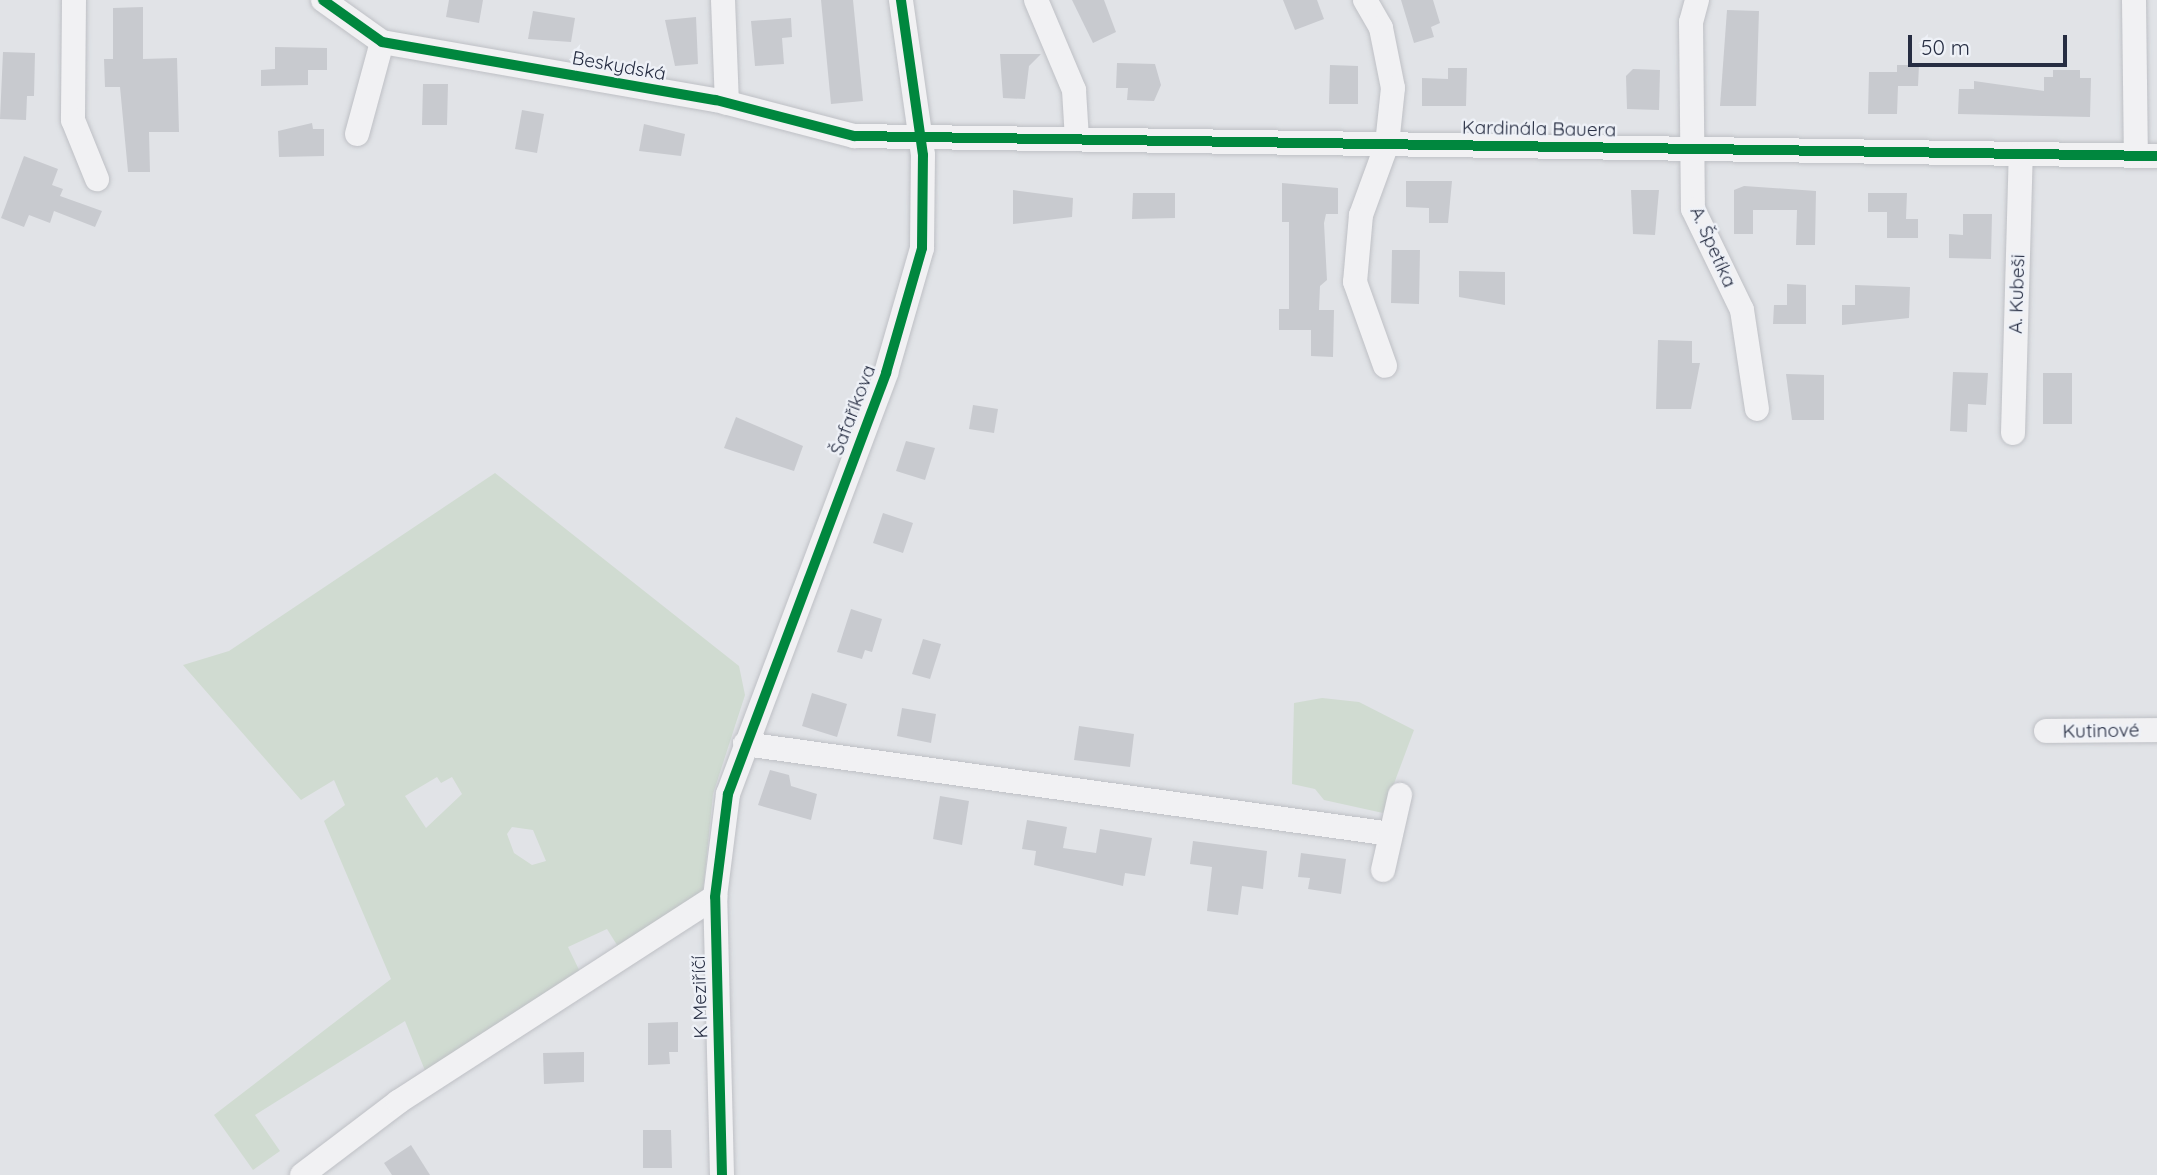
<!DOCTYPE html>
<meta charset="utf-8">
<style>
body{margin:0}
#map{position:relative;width:2157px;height:1175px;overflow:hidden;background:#e1e3e7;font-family:Quicksand,sans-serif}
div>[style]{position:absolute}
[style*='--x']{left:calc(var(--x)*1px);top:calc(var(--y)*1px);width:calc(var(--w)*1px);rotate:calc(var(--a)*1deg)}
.green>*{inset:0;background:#d0dbd1}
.building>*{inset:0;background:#c8cacf}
.roads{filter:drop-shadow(0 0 2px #bec0c5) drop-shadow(0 0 2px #bec0c5)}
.minor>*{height:24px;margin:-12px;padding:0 12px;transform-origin:12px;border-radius:12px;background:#f1f1f3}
.cycleway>*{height:10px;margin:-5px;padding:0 5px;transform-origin:5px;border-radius:5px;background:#00873e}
span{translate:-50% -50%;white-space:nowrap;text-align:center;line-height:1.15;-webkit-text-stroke:5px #eef1f7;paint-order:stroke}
.street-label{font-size:19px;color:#262d42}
.scale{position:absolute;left:1908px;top:35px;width:159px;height:32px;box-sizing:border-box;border:4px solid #262d42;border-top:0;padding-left:9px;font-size:21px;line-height:24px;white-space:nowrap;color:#262d42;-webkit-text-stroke:5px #eef1f7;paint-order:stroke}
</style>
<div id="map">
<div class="green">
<div style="clip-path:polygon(evenodd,495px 473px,739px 666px,745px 695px,713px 794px,702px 902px,622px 953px,607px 929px,568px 947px,582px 976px,426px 1073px,405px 1021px,255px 1115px,280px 1151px,253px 1170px,214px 1115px,391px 979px,324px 821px,345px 805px,334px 780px,301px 800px,183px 665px,229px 651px,495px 473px,437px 777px,441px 783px,452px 777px,462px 794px,426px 828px,405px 796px,437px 777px,495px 473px,512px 827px,533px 830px,546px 861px,532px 865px,514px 853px,507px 834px,512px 827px)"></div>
<div style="clip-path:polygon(1322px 698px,1359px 702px,1414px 730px,1383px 813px,1324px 800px,1315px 789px,1292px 784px,1294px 703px)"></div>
</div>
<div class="building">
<div style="clip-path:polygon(449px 0,483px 0,479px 23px,446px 17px)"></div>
<div style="clip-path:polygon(821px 0,853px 0,863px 101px,831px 104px)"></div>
<div style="clip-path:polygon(1072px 0,1104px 0,1116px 32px,1093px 43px)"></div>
<div style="clip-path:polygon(1283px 0,1317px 0,1324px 19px,1295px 30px)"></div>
<div style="clip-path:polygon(1401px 0,1433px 0,1440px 23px,1431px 27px,1434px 37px,1414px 43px)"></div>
<div style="clip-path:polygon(143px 7px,143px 59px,177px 58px,179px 132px,149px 132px,150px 172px,128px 172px,120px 87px,105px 87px,104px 59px,113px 59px,113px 8px)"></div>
<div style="clip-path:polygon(1727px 10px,1759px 11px,1756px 106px,1720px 106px)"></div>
<div style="clip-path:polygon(533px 11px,575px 18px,571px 42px,528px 39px)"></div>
<div style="clip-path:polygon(696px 17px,698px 64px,675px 66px,665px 20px)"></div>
<div style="clip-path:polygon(791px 18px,792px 37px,782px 38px,784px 64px,755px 66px,751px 21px)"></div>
<div style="clip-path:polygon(275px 47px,327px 48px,327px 70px,308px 70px,308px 85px,261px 86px,261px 70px,275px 69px)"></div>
<div style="clip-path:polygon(3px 52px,35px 53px,34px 96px,27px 96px,26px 120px,0 119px)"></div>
<div style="clip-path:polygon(1000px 54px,1041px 54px,1029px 66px,1025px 99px,1003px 98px)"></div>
<div style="clip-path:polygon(1117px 63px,1155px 64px,1161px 85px,1154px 101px,1127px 100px,1128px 88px,1116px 88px)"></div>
<div style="clip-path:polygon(1330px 65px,1358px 66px,1358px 104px,1329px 104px)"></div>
<div style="clip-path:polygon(1897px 65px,1919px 65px,1918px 86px,1898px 86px,1897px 114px,1868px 114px,1869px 72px,1897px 72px)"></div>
<div style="clip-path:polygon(1448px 68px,1467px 68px,1466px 106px,1422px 106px,1422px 78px,1448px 79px)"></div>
<div style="clip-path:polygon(1633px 69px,1660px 70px,1659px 110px,1627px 109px,1626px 76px)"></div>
<div style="clip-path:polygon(2053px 70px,2080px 70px,2080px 78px,2091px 78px,2090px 117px,1958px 114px,1959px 89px,1974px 89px,1974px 81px,2044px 91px,2044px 77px,2053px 77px)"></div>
<div style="clip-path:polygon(423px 84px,448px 84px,447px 125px,422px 125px)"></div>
<div style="clip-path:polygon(522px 110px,544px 114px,537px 153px,515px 149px)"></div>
<div style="clip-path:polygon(312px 123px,313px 129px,324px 129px,324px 156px,279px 157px,278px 131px)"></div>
<div style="clip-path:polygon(644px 124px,685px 134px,681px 156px,639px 151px)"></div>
<div style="clip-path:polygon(24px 156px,58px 169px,52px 185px,63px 189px,60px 196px,102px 211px,95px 227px,54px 211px,50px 223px,29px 215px,24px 227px,1px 218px)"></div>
<div style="clip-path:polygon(1406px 181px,1452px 181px,1448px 223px,1429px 223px,1429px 208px,1406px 207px)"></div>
<div style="clip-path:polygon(1282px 183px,1338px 188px,1338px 214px,1326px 214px,1324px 223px,1327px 280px,1320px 286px,1319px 310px,1334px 310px,1333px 357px,1311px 356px,1311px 330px,1279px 330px,1279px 309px,1289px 309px,1289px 222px,1282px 222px)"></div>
<div style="clip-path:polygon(1744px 186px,1816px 191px,1815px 245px,1796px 245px,1797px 210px,1753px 210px,1753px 234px,1734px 234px,1734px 190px)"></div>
<div style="clip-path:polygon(1013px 190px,1073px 198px,1072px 217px,1013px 224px)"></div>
<div style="clip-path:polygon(1631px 190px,1659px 190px,1655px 235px,1633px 234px)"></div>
<div style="clip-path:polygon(1133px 193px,1175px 193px,1175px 218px,1132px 219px)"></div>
<div style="clip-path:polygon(1868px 193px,1907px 193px,1906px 219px,1918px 219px,1918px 238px,1887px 238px,1887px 212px,1868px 212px)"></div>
<div style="clip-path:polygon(1963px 214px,1992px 214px,1991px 259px,1949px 258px,1949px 234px,1963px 235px)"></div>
<div style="clip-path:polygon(1392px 250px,1420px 250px,1419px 304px,1391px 303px)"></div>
<div style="clip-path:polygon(1459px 271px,1505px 272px,1505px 305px,1459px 297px)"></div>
<div style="clip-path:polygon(1787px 284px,1806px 285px,1806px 324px,1773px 324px,1774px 305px,1787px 305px)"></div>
<div style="clip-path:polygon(1855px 285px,1910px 287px,1909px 318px,1842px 325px,1842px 305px,1855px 305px)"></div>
<div style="clip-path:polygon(1658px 340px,1692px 341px,1692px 363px,1700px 363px,1691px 409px,1656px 409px)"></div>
<div style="clip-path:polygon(1953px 372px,1988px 373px,1986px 405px,1968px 404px,1967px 432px,1950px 431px)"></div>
<div style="clip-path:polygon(2043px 373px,2072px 373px,2072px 424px,2043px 424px)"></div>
<div style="clip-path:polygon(1786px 374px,1824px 375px,1824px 420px,1792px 420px)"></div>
<div style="clip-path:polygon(973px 405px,998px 409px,994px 433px,969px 429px)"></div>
<div style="clip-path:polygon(736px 417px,803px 446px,794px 471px,724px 448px)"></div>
<div style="clip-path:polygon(906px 441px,935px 448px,925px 480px,896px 471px)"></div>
<div style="clip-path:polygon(883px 513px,913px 523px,903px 553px,873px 543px)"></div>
<div style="clip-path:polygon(851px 609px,882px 619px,872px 652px,865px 650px,862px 659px,837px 652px)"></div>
<div style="clip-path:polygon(923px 639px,941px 644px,930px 679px,912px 674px)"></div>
<div style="clip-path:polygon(812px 693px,847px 704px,837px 737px,802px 726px)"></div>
<div style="clip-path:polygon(902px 708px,936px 714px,931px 743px,897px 736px)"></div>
<div style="clip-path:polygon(1079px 726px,1134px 734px,1130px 767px,1074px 760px)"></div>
<div style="clip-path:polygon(770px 770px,789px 775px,791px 786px,817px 794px,811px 820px,758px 805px)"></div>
<div style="clip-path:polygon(940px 796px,969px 801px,962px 845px,933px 839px)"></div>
<div style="clip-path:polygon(1027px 820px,1067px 827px,1063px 848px,1096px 853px,1100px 829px,1152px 838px,1145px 876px,1125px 873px,1123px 886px,1034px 865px,1036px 851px,1022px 849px)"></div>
<div style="clip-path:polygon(1193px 841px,1267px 851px,1263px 889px,1242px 886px,1238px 915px,1207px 911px,1212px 867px,1190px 864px)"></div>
<div style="clip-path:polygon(1301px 853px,1346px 859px,1341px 894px,1308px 889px,1310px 878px,1298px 877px)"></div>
<div style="clip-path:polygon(678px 1022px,678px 1052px,669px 1052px,670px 1064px,648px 1065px,648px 1023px)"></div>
<div style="clip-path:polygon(584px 1052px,584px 1082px,544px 1084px,543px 1053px)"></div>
<div style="clip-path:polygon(643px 1130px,671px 1130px,672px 1168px,643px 1168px)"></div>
<div style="clip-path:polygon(411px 1145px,430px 1175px,392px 1175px,384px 1163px)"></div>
</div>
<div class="roads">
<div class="minor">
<div style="--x:74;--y:0;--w:120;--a:90.5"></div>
<div style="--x:73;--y:120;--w:64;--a:67.9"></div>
<div style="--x:323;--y:0;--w:72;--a:35.4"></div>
<div style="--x:382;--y:42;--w:339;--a:9.9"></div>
<div style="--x:716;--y:100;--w:143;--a:14.6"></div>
<div style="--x:854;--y:136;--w:1303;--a:0.88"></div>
<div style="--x:723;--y:0;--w:103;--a:87.8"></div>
<div style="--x:1036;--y:0;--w:98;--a:67.1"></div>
<div style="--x:1074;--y:90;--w:49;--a:86.5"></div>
<div style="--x:1365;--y:0;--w:32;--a:60"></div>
<div style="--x:1381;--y:28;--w:61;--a:78.7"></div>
<div style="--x:1393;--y:88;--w:56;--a:96.1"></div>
<div style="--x:1387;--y:144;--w:76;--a:110.1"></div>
<div style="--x:1361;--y:215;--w:67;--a:95.1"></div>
<div style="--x:1355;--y:282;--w:89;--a:70.3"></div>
<div style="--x:1697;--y:0;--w:23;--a:105"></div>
<div style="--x:1691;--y:22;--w:187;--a:89.4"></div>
<div style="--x:1693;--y:209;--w:112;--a:64.1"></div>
<div style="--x:1742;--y:310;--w:100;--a:81.4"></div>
<div style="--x:2134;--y:0;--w:156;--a:89.3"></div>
<div style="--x:357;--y:134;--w:95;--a:-74.8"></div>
<div style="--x:2013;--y:433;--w:279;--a:-88.4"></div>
<div style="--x:2046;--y:731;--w:111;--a:-0.5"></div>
<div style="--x:745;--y:744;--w:652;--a:7.93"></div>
<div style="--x:1383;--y:870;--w:77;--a:-77.2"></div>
<div style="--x:302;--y:1175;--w:121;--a:-37.2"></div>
<div style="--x:398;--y:1102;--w:378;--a:-32.9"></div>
<div style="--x:722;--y:1175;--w:278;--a:-91.4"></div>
<div style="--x:715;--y:897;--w:104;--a:-82.8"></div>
<div style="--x:728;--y:794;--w:450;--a:-69.4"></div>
<div style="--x:886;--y:373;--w:130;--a:-73.9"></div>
<div style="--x:922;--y:248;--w:93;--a:-89.4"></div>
<div style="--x:923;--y:155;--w:157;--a:-98.1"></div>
</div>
</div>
<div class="cycleway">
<div style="--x:323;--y:0;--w:72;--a:35.4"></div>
<div style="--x:382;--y:42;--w:339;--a:9.9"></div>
<div style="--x:716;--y:100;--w:143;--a:14.6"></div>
<div style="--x:854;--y:136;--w:1303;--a:0.88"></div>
<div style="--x:722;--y:1175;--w:278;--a:-91.4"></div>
<div style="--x:715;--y:897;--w:104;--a:-82.8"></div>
<div style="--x:728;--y:794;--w:450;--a:-69.4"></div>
<div style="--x:886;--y:373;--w:130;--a:-73.9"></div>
<div style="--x:922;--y:248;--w:93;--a:-89.4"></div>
<div style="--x:923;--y:155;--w:157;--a:-98.1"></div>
</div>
<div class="street-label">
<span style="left:619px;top:66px;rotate:10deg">Beskydská</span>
<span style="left:1539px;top:129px;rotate:1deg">Kardinála Bauera</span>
<span style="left:1713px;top:247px;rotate:66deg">A. Špetíka</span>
<span style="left:2017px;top:294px;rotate:-88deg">A. Kubeši</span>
<span style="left:853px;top:410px;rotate:-69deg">Šafaříkova</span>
<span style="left:2101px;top:731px;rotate:-1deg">Kutinové</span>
<span style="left:700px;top:997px;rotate:-92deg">K Meziříčí</span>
</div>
<div class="scale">50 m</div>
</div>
